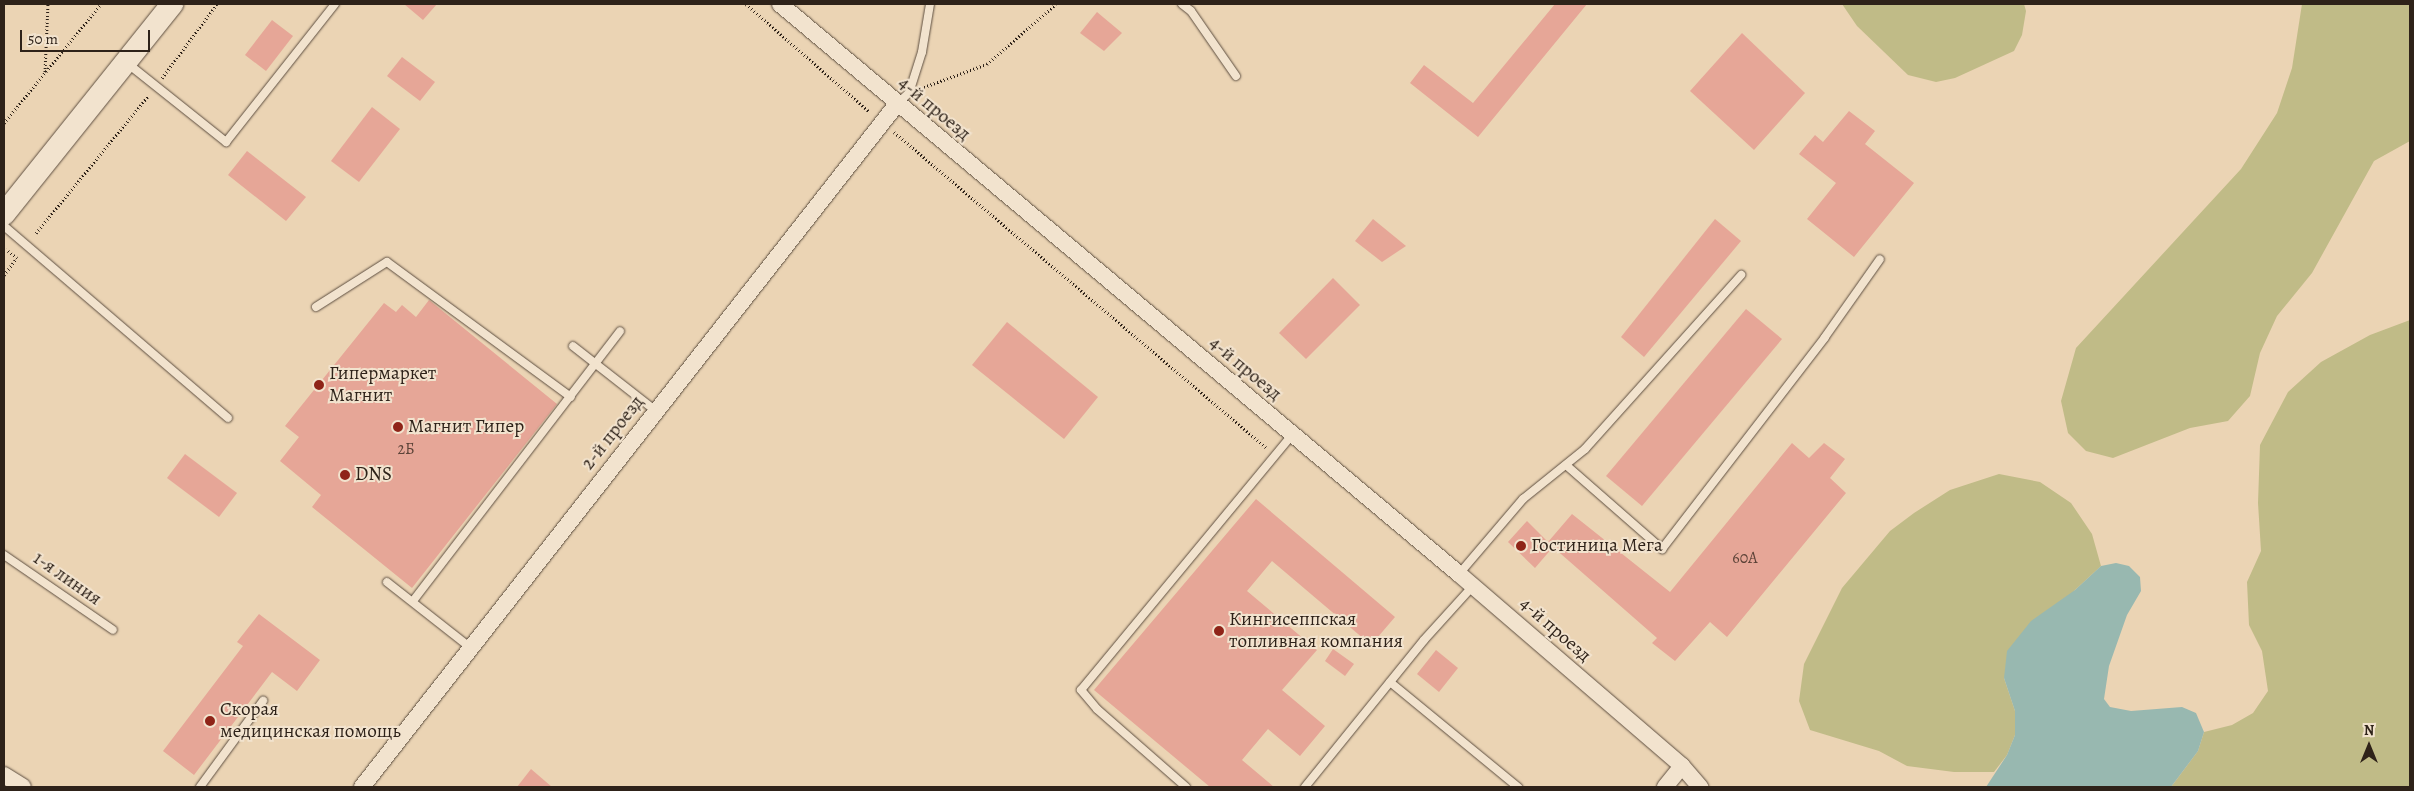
<!DOCTYPE html>
<meta charset="utf-8">
<style>
body{margin:0}
#map{position:relative;width:2414px;height:791px;overflow:hidden;background:#ebd4b4;font-family:Alegreya,serif}
div>[style]{position:absolute}
[style*='--x']{left:calc(var(--x)*1px);top:calc(var(--y)*1px);width:calc(var(--w)*1px);rotate:calc(var(--a)*1deg)}
.green>*{inset:0;background:#c0bb87}
.water>*{inset:0;background:#98b8b0}
.building>*{inset:0;background:#e6a697}
.path>*{height:3px;margin-top:-1.5px;transform-origin:0;background:repeating-linear-gradient(90deg,#2e2219 0 1px,transparent 0 3.5px)}
.roads{filter:drop-shadow(0 0 1px #5d4e40) drop-shadow(0 0 1px #5d4e40)}
.service>*{height:8px;margin:-4px;padding:0 4px;transform-origin:4px;border-radius:4px;background:#f2e3ce}
.minor>*{height:16px;margin:-8px;padding:0 8px;transform-origin:8px;border-radius:8px;background:#f2e3ce}
.secondary>*{height:22px;margin:-11px;padding:0 11px;transform-origin:11px;border-radius:11px;background:#f2e3ce}
.dots>*{width:14px;height:14px;translate:-50% -50%;box-sizing:border-box;border:2px solid #f2e3ce;border-radius:50%}
span{translate:-50% -50%;white-space:nowrap;text-align:center;line-height:1.15;-webkit-text-stroke:4px #f2e3ce;paint-order:stroke}
.number-label{font-size:16px;color:#5c4338}
.number-label span{-webkit-text-stroke-width:0}
.street-label{font-size:19px;color:#2e2219}
.poi-label{font-size:19px;color:#2e2219}
.left{translate:0 -50%;text-align:left}
.frame{position:absolute;inset:0;border:5px solid #2e2219;pointer-events:none}
.north{position:absolute;left:2344px;top:721px;width:50px;height:50px;-webkit-text-stroke:4px #f2e3ce;paint-order:stroke;rotate:0deg;font-size:14px;font-weight:700;line-height:20px;text-align:center;color:#2e2219}
.north::after{content:'';display:block;margin:auto;width:18px;height:22px;background:#2e2219;clip-path:polygon(50% 0,100% 100%,50% 72%,0 100%)}
.scale{position:absolute;left:20px;top:30px;width:130px;height:22px;box-sizing:border-box;border:2px solid #2e2219;border-top:0;padding-left:6px;font-size:15px;line-height:18px;white-space:nowrap;color:#2e2219;-webkit-text-stroke:4px #f2e3ce;paint-order:stroke}
</style>
<div id="map">
<div class="green">
<div style="clip-path:polygon(1842px 4px,2024px 4px,2026px 11px,2022px 35px,2014px 51px,1955px 78px,1936px 82px,1908px 75px,1857px 26px)"></div>
<div style="clip-path:polygon(2302px 4px,2410px 4px,2410px 141px,2374px 161px,2312px 273px,2277px 316px,2260px 353px,2250px 396px,2228px 421px,2190px 428px,2113px 458px,2086px 451px,2068px 433px,2061px 401px,2076px 348px,2241px 169px,2277px 113px,2292px 68px)"></div>
<div style="clip-path:polygon(2410px 320px,2410px 787px,2171px 787px,2198px 751px,2204px 732px,2232px 725px,2253px 713px,2268px 691px,2262px 651px,2249px 625px,2247px 582px,2261px 551px,2258px 503px,2260px 445px,2288px 392px,2321px 362px,2370px 335px)"></div>
<div style="clip-path:polygon(1999px 474px,2040px 482px,2071px 503px,2092px 534px,2101px 566px,2075px 590px,2004px 678px,2015px 711px,2015px 735px,2007px 755px,1994px 772px,1954px 772px,1907px 766px,1879px 751px,1810px 730px,1799px 701px,1804px 664px,1842px 588px,1890px 531px,1914px 513px,1950px 490px)"></div>
</div>
<div class="water">
<div style="clip-path:polygon(2116px 563px,2129px 566px,2140px 577px,2141px 591px,2127px 615px,2109px 666px,2104px 699px,2110px 707px,2131px 711px,2182px 707px,2196px 713px,2204px 732px,2198px 751px,2171px 787px,1986px 787px,2007px 755px,2015px 735px,2015px 711px,2004px 678px,2007px 651px,2031px 621px,2075px 590px,2101px 566px)"></div>
</div>
<div class="building">
<div style="clip-path:polygon(404px 4px,437px 4px,423px 20px)"></div>
<div style="clip-path:polygon(1555px 4px,1587px 4px,1478px 137px,1410px 83px,1424px 65px,1473px 103px)"></div>
<div style="clip-path:polygon(1097px 12px,1122px 33px,1104px 51px,1080px 33px)"></div>
<div style="clip-path:polygon(272px 20px,293px 36px,266px 71px,245px 55px)"></div>
<div style="clip-path:polygon(1742px 33px,1805px 93px,1754px 150px,1690px 91px)"></div>
<div style="clip-path:polygon(402px 57px,435px 82px,420px 101px,387px 76px)"></div>
<div style="clip-path:polygon(372px 107px,400px 129px,359px 182px,331px 161px)"></div>
<div style="clip-path:polygon(1849px 111px,1875px 131px,1865px 144px,1914px 183px,1854px 257px,1807px 219px,1836px 183px,1799px 154px,1815px 135px,1823px 142px)"></div>
<div style="clip-path:polygon(247px 151px,306px 197px,286px 221px,228px 175px)"></div>
<div style="clip-path:polygon(1373px 219px,1406px 246px,1382px 262px,1355px 241px)"></div>
<div style="clip-path:polygon(1715px 219px,1741px 241px,1644px 357px,1621px 337px)"></div>
<div style="clip-path:polygon(1333px 278px,1360px 305px,1306px 359px,1279px 333px)"></div>
<div style="clip-path:polygon(429px 300px,557px 404px,412px 588px,312px 507px,321px 495px,280px 461px,299px 437px,285px 426px,384px 303px,396px 312px,402px 305px,416px 317px)"></div>
<div style="clip-path:polygon(1746px 309px,1782px 339px,1642px 506px,1606px 476px)"></div>
<div style="clip-path:polygon(1007px 322px,1098px 397px,1064px 439px,972px 365px)"></div>
<div style="clip-path:polygon(1792px 443px,1809px 458px,1824px 443px,1845px 459px,1830px 478px,1846px 493px,1727px 637px,1710px 622px,1675px 661px,1652px 643px,1657px 638px,1553px 547px,1535px 568px,1508px 542px,1527px 521px,1548px 542px,1572px 514px,1670px 592px)"></div>
<div style="clip-path:polygon(185px 454px,237px 493px,219px 517px,167px 478px)"></div>
<div style="clip-path:polygon(1256px 499px,1395px 617px,1371px 645px,1272px 561px,1247px 591px,1317px 650px,1282px 690px,1325px 726px,1300px 756px,1268px 729px,1242px 760px,1274px 787px,1210px 787px,1094px 690px)"></div>
<div style="clip-path:polygon(259px 614px,320px 660px,297px 691px,272px 672px,194px 775px,163px 751px,243px 646px,237px 642px)"></div>
<div style="clip-path:polygon(1333px 649px,1354px 664px,1345px 676px,1325px 661px)"></div>
<div style="clip-path:polygon(1436px 650px,1458px 668px,1439px 692px,1417px 674px)"></div>
<div style="clip-path:polygon(531px 769px,552px 787px,517px 787px)"></div>
</div>
<div class="path">
<div style="--x:746;--y:4;--w:164;--a:41.1"></div>
<div style="--x:45;--y:72;--w:68;--a:-87.5"></div>
<div style="--x:162;--y:78;--w:92;--a:-53.4"></div>
<div style="--x:924;--y:87;--w:67;--a:-20.1"></div>
<div style="--x:987;--y:64;--w:91;--a:-41"></div>
<div style="--x:4;--y:123;--w:154;--a:-50.8"></div>
<div style="--x:894;--y:132;--w:488;--a:40.3"></div>
<div style="--x:36;--y:233;--w:178;--a:-50.7"></div>
<div style="--x:4;--y:275;--w:21;--a:-53"></div>
<div style="--x:17;--y:258;--w:14;--a:-141"></div>
</div>
<div class="roads">
<div class="service">
<div style="--x:1182;--y:4;--w:11;--a:38"></div>
<div style="--x:1191;--y:11;--w:79;--a:55.3"></div>
<div style="--x:127;--y:63;--w:127;--a:38.6"></div>
<div style="--x:226;--y:142;--w:176;--a:-51.7"></div>
<div style="--x:897;--y:104;--w:16;--a:-43"></div>
<div style="--x:909;--y:93;--w:43;--a:-72.4"></div>
<div style="--x:922;--y:52;--w:49;--a:-80.5"></div>
<div style="--x:4;--y:226;--w:295;--a:40.6"></div>
<div style="--x:316;--y:307;--w:84;--a:-32.4"></div>
<div style="--x:387;--y:262;--w:228;--a:36.3"></div>
<div style="--x:573;--y:346;--w:105;--a:38.1"></div>
<div style="--x:1566;--y:465;--w:128;--a:41.2"></div>
<div style="--x:1662;--y:549;--w:267;--a:-52.4"></div>
<div style="--x:1825;--y:337;--w:95;--a:-54.8"></div>
<div style="--x:4;--y:555;--w:132;--a:34.5"></div>
<div style="--x:1459;--y:574;--w:99;--a:-49.5"></div>
<div style="--x:1523;--y:499;--w:80;--a:-38.9"></div>
<div style="--x:1585;--y:449;--w:234;--a:-48.1"></div>
<div style="--x:387;--y:582;--w:107;--a:38.2"></div>
<div style="--x:413;--y:601;--w:340;--a:-52.5"></div>
<div style="--x:1390;--y:682;--w:166;--a:39.4"></div>
<div style="--x:200;--y:787;--w:107;--a:-53.8"></div>
<div style="--x:1186;--y:787;--w:118;--a:-138.8"></div>
<div style="--x:1097;--y:709;--w:25;--a:-130"></div>
<div style="--x:1081;--y:690;--w:331;--a:-50.4"></div>
<div style="--x:1305;--y:787;--w:189;--a:-51"></div>
<div style="--x:1424;--y:640;--w:73;--a:-47.8"></div>
</div>
<div class="minor">
<div style="--x:780;--y:4;--w:887;--a:40.01"></div>
<div style="--x:1459;--y:574;--w:294;--a:40.7"></div>
<div style="--x:1682;--y:766;--w:28;--a:49"></div>
<div style="--x:4;--y:775;--w:22;--a:32"></div>
<div style="--x:362;--y:787;--w:868;--a:-51.93"></div>
<div style="--x:1665;--y:787;--w:27;--a:-51"></div>
</div>
<div class="secondary">
<div style="--x:4;--y:214;--w:269;--a:-51.3"></div>
</div>
</div>
<div class="dots">
<div style="left:319px;top:385px;background:#8f2418"></div>
<div style="left:398px;top:427px;background:#8f2418"></div>
<div style="left:345px;top:475px;background:#8f2418"></div>
<div style="left:1521px;top:546px;background:#8f2418"></div>
<div style="left:1219px;top:631px;background:#8f2418"></div>
<div style="left:210px;top:721px;background:#8f2418"></div>
</div>
<div class="number-label">
<span style="left:406px;top:449px">2Б</span>
<span style="left:1745px;top:558px">60А</span>
</div>
<div class="street-label">
<span style="left:934px;top:109px;rotate:40deg">4-й проезд</span>
<span style="left:1245px;top:369px;rotate:40deg">4-й проезд</span>
<span style="left:613px;top:433px;rotate:-52deg">2-й проезд</span>
<span style="left:67px;top:579px;rotate:35deg">1-я линия</span>
<span style="left:1555px;top:630px;rotate:41deg">4-й проезд</span>
</div>
<div class="poi-label">
<span class="left" style="left:329px;top:385px">Гипермаркет<br>Магнит</span>
<span class="left" style="left:408px;top:427px">Магнит Гипер</span>
<span class="left" style="left:355px;top:475px">DNS</span>
<span class="left" style="left:1531px;top:546px">Гостиница Мега</span>
<span class="left" style="left:1229px;top:631px">Кингисеппская<br>топливная компания</span>
<span class="left" style="left:220px;top:721px">Скорая<br>медицинская помощь</span>
</div>
<div class="frame"></div>
<div class="north">N</div>
<div class="scale">50 m</div>
</div>
